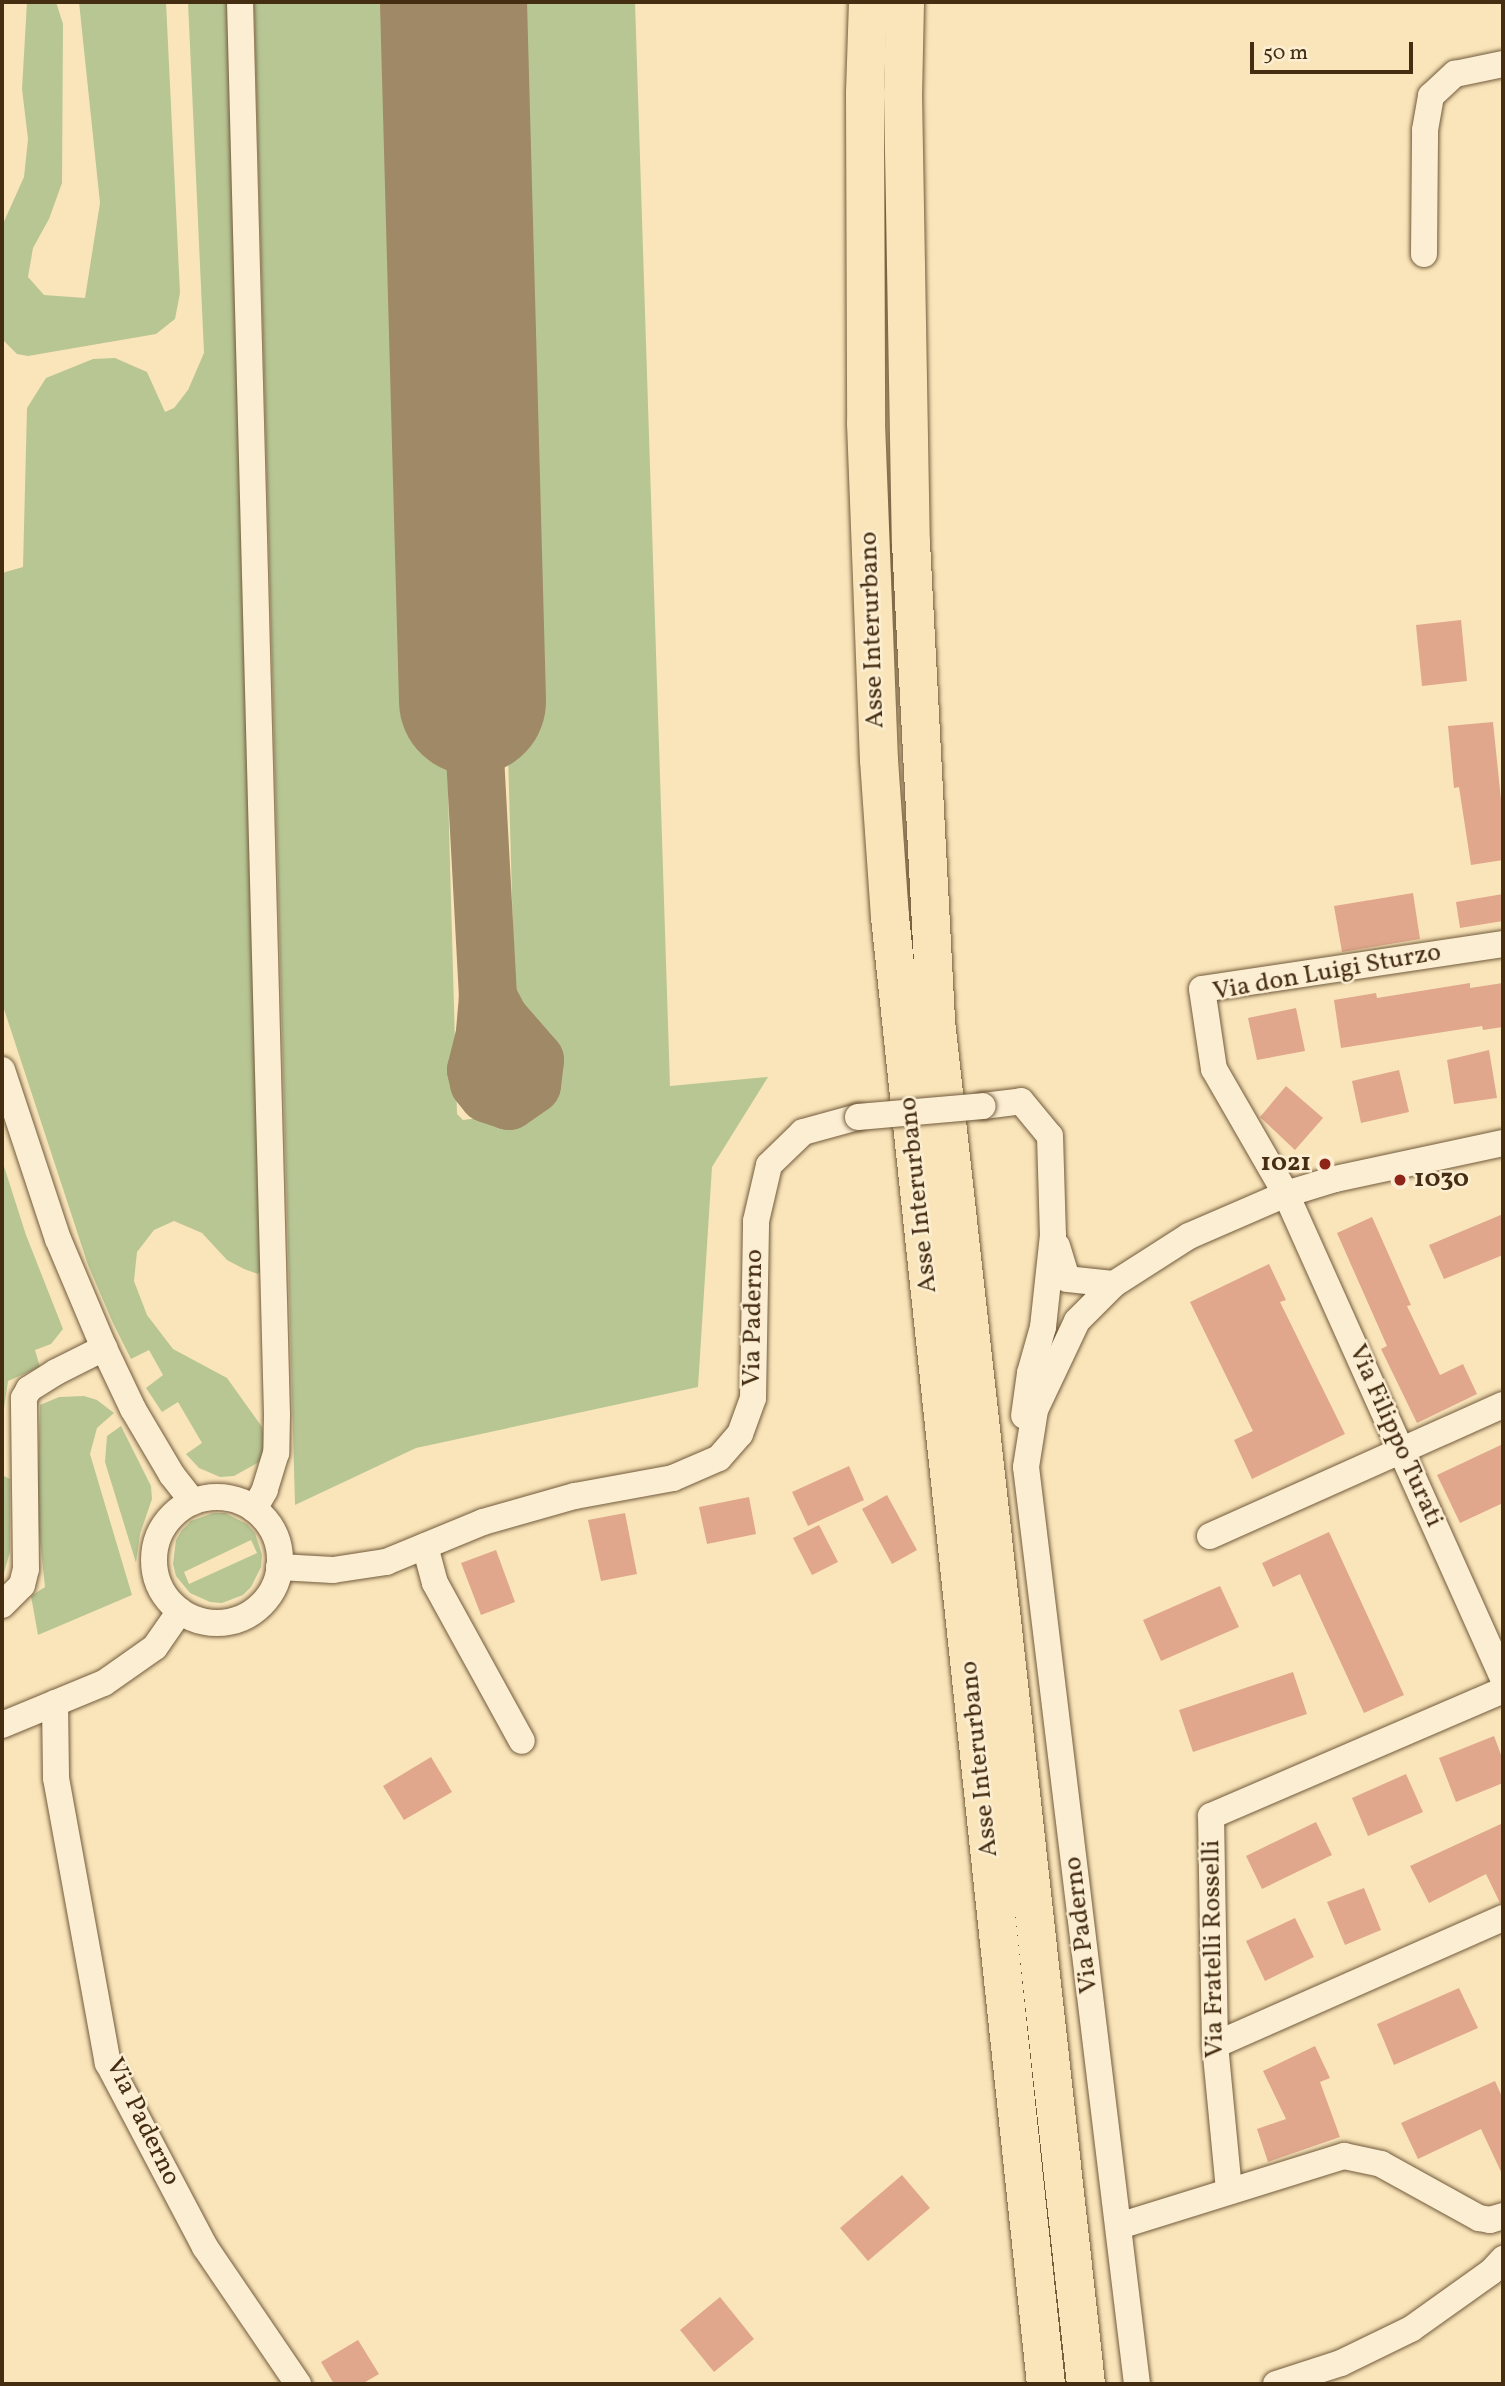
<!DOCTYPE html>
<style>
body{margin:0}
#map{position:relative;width:1505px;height:2386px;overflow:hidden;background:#fae5ba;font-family:Vollkorn,serif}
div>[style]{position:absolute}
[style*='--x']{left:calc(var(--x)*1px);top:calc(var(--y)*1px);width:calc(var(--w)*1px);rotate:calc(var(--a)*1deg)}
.green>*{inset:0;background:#b8c694}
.taxiway>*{height:58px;margin:-29px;padding:0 29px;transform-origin:29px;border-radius:29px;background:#a08966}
.runway>*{height:147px;margin:-73.5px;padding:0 73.5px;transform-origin:73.5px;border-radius:73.5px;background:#a08966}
.building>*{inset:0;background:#e0a78c}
.roads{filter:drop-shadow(0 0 2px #725b3c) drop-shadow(0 0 2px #725b3c)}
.minor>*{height:26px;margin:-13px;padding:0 13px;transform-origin:13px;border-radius:13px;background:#fceed2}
.minor>.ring{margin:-13px;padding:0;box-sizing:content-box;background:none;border:26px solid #fceed2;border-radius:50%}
.highway>*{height:38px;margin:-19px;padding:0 19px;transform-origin:19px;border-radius:19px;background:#fae5ba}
.bridges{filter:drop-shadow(0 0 2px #725b3c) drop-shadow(0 0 2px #725b3c)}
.minor-bridge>*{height:26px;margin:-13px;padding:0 13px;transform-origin:13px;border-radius:13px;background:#fceed2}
.dots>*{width:19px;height:19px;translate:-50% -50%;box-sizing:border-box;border:4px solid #fceed2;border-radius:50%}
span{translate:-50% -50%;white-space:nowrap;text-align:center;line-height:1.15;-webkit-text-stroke:5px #fceed2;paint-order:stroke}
.street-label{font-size:26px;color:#452d12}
.poi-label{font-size:26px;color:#452d12;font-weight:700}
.right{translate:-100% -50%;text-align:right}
.left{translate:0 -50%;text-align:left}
.frame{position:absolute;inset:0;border:4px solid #452d12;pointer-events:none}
.scale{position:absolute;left:1250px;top:42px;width:163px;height:32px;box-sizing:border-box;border:4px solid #452d12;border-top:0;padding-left:9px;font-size:21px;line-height:24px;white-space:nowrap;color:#452d12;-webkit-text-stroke:5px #fceed2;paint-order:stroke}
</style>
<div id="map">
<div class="green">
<div style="clip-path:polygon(27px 2px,56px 2px,63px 24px,62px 183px,49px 219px,33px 248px,28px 277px,44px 295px,85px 298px,100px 203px,79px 2px,166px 2px,180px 293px,175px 319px,156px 334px,28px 356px,17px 354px,2px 339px,2px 226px,24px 177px,28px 139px,22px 89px)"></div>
<div style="clip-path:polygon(188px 2px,232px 2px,266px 1263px,258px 1274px,244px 1269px,227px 1260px,202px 1233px,174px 1221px,154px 1230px,137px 1252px,134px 1281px,147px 1315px,173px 1349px,227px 1378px,262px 1427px,267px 1451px,259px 1462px,234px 1476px,220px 1477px,199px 1468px,186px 1454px,202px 1443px,178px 1402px,162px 1412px,146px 1388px,163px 1375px,149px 1350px,131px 1359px,113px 1323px,88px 1265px,2px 1003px,2px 573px,23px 567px,27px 408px,46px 378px,93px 359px,115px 358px,147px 372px,165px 412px,174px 408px,188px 390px,204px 353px)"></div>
<div style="clip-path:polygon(254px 2px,426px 2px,457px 1114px,463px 1120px,531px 1111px,553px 1096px,563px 1060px,549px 1034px,518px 1018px,515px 1005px,487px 2px,635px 2px,670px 1086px,768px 1077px,712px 1167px,698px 1387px,416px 1448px,295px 1505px)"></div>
<div style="clip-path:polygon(2px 1160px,26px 1235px,63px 1329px,51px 1344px,35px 1350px,40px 1367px,8px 1381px,2px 1422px)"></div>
<div style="clip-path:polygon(84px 1396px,97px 1400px,114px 1413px,97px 1428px,90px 1454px,132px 1595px,38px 1635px,31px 1596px,45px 1587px,37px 1513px,40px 1405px,59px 1397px)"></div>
<div style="clip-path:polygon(121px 1426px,151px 1486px,152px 1499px,140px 1534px,136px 1563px,105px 1462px,107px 1436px)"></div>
<div style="clip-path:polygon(2px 1475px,10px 1479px,10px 1552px,2px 1579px)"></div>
<div style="clip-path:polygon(evenodd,213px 1513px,225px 1513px,247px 1524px,255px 1533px,262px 1555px,261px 1567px,251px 1587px,243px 1595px,222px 1603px,210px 1602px,190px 1593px,176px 1576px,173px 1564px,176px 1540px,182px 1530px,191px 1521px,213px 1513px,251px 1540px,257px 1553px,189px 1584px,184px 1572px,251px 1540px)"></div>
</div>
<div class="taxiway">
<div style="--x:472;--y:701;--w:296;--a:86.9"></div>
<div style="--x:488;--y:997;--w:37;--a:95"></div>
<div style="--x:485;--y:1034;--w:37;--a:104"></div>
<div style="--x:476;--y:1070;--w:13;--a:77"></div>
<div style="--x:479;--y:1083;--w:14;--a:51"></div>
<div style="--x:488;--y:1094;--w:22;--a:18"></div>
<div style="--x:509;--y:1101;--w:28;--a:-35"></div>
<div style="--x:532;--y:1085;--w:25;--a:-83"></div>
<div style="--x:535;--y:1060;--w:53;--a:-131.2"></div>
<div style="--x:500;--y:1020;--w:26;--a:-118"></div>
</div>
<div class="runway">
<div style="--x:453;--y:2;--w:699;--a:88.44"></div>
</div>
<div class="building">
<div style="clip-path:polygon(1461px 620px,1467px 681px,1422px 686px,1416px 625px)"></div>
<div style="clip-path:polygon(1493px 722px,1503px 819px,1503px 860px,1471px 865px,1459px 787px,1454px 788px,1448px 726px)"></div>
<div style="clip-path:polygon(1413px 893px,1420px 939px,1342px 952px,1334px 906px)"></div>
<div style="clip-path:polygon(1503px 894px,1503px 921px,1460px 928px,1456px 902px)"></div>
<div style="clip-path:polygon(1470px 983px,1470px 988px,1503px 983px,1503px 1027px,1483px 1030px,1482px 1026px,1341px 1048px,1334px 1000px,1376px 993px,1377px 998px)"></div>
<div style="clip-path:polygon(1296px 1008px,1305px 1051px,1257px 1060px,1248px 1018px)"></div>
<div style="clip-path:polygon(1489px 1050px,1497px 1098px,1454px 1104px,1447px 1060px)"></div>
<div style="clip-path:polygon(1399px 1070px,1409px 1112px,1361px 1123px,1352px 1081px)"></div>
<div style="clip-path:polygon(1286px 1086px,1323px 1118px,1295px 1150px,1260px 1117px)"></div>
<div style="clip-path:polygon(1503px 1214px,1503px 1255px,1444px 1279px,1429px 1245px)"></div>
<div style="clip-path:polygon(1372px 1217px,1411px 1305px,1407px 1306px,1440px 1375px,1463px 1364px,1477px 1394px,1417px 1423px,1381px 1349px,1387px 1346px,1337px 1233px)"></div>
<div style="clip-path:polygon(1269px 1264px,1286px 1300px,1280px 1302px,1345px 1434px,1252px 1479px,1234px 1440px,1253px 1431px,1190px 1302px)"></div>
<div style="clip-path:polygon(1503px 1444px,1503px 1503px,1460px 1523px,1437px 1475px)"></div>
<div style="clip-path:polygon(849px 1466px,864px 1500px,808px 1526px,792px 1492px)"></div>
<div style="clip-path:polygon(887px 1495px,917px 1550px,892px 1564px,862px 1509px)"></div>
<div style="clip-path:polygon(749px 1497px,756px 1534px,707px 1544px,699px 1507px)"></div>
<div style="clip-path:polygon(625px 1513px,637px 1574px,601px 1581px,588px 1520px)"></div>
<div style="clip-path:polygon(819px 1525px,838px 1562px,812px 1575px,793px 1538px)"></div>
<div style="clip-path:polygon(1329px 1532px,1404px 1695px,1364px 1713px,1300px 1574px,1273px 1587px,1262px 1563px)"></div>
<div style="clip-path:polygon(496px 1550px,515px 1602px,481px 1615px,461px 1563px)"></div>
<div style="clip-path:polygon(1220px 1586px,1239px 1627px,1161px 1661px,1143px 1620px)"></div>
<div style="clip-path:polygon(1293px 1672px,1307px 1714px,1193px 1752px,1179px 1710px)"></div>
<div style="clip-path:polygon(1494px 1736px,1503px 1760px,1503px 1783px,1456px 1802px,1439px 1758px)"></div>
<div style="clip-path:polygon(431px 1757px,452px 1792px,404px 1820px,383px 1786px)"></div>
<div style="clip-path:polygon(1406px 1774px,1423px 1812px,1368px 1836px,1352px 1798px)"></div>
<div style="clip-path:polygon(1316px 1822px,1332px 1855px,1262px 1889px,1246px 1856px)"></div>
<div style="clip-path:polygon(1503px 1823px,1503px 1902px,1500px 1903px,1486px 1874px,1429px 1903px,1410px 1866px)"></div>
<div style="clip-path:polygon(1364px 1888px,1381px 1930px,1345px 1945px,1327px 1902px)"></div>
<div style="clip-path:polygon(1295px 1918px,1314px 1957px,1265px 1981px,1246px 1941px)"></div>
<div style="clip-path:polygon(1459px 1988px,1478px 2028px,1394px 2065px,1377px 2024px)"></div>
<div style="clip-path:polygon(1315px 2046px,1330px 2078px,1320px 2082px,1340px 2137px,1268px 2162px,1257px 2129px,1286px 2119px,1263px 2071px)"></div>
<div style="clip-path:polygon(1495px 2081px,1503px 2099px,1503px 2176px,1481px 2129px,1418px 2159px,1401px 2123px)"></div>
<div style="clip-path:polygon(902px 2175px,930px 2208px,868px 2261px,840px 2228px)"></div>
<div style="clip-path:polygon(720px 2297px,754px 2339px,714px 2372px,680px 2330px)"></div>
<div style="clip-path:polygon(358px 2340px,379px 2374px,362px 2384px,334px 2384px,321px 2362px)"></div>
</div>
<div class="roads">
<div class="minor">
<div style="--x:240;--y:2;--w:1412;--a:88.5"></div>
<div style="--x:277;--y:1414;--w:39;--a:91"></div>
<div style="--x:276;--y:1453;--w:39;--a:107"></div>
<div style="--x:265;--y:1490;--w:22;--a:120"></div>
<div style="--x:1424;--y:254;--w:124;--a:-89.5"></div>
<div style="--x:1425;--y:130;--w:35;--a:-80"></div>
<div style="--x:1431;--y:96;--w:33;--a:-43"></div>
<div style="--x:1455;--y:74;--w:49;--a:-11.8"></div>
<div style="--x:1503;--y:944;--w:304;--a:171.5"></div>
<div style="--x:1202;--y:989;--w:81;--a:81.5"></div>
<div style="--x:1214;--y:1069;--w:144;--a:60.1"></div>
<div style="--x:1286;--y:1194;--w:530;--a:65.85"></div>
<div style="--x:2;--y:1070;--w:178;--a:71.7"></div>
<div style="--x:58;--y:1239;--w:118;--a:67.1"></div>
<div style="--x:104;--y:1348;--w:68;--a:64.6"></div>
<div style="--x:133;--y:1409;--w:77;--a:59.4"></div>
<div style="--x:172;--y:1475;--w:34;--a:52"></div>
<div style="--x:983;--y:1106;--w:38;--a:-7"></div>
<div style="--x:1021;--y:1101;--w:45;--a:50.4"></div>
<div style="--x:1050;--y:1136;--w:99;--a:88.3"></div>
<div style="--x:1053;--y:1235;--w:93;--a:96.2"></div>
<div style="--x:1043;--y:1327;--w:48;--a:105.8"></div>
<div style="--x:1030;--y:1373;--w:43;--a:97.9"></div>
<div style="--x:1057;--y:1246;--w:34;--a:73"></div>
<div style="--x:1067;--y:1279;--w:47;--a:6.1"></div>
<div class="ring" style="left:154px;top:1497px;width:100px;height:100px"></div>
<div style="--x:1210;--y:1536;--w:321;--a:-24.1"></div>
<div style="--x:425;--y:1546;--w:38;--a:75"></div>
<div style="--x:435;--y:1583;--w:180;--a:61.2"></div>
<div style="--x:279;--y:1567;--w:54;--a:3.2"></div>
<div style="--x:333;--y:1570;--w:54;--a:-8.6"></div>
<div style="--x:386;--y:1562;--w:105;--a:-22.4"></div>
<div style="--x:483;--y:1522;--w:96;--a:-15.8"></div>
<div style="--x:575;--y:1496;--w:100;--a:-10.4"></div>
<div style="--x:673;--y:1478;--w:50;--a:-23.5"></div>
<div style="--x:719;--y:1458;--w:32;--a:-49"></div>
<div style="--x:740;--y:1434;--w:38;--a:-70"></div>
<div style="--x:753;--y:1398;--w:177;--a:-89"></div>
<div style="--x:756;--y:1221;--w:57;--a:-76.9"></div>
<div style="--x:769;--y:1165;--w:47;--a:-44.1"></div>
<div style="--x:803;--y:1132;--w:57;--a:-15.3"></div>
<div style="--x:2;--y:1605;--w:28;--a:-45"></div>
<div style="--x:22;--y:1585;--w:16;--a:-76"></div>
<div style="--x:26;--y:1569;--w:171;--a:-90.7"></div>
<div style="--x:24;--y:1398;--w:10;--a:-61"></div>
<div style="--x:29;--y:1389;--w:32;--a:-32"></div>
<div style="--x:56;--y:1372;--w:54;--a:-26.6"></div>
<div style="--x:55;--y:1703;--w:75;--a:89.2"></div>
<div style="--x:56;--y:1778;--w:290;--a:79.7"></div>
<div style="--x:108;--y:2063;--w:208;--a:62.2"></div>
<div style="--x:205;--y:2247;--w:166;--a:55.8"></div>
<div style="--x:2;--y:1725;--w:110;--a:-22.4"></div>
<div style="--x:104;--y:1683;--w:62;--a:-35.2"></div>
<div style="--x:155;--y:1647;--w:44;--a:-55.2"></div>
<div style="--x:1215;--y:2045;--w:315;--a:-23.8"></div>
<div style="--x:1229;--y:2190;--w:146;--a:-95.5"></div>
<div style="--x:1215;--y:2045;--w:229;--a:-91"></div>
<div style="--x:1211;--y:1816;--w:318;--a:-23.3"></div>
<div style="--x:1119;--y:2226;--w:236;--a:-17.3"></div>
<div style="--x:1344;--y:2156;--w:38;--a:12"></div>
<div style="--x:1381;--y:2164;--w:112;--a:28.9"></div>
<div style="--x:1479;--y:2218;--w:11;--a:10"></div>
<div style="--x:1490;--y:2220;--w:14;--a:-17"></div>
<div style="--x:1137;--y:2384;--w:924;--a:-96.9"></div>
<div style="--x:1026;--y:1467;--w:58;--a:-81"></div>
<div style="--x:1035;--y:1410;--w:98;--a:-64.7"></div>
<div style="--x:1077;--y:1321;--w:52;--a:-45"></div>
<div style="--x:1114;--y:1284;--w:89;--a:-32.6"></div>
<div style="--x:1189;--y:1236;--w:106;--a:-23.4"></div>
<div style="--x:1286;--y:1194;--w:51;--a:-17"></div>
<div style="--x:1335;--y:1179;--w:172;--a:-12.1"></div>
<div style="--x:1276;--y:2384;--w:68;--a:-17.9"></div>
<div style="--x:1341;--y:2363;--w:78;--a:-25.9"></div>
<div style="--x:1411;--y:2329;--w:98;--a:-35.5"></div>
<div style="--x:1491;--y:2272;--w:18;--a:-47"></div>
</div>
<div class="highway">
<div style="--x:868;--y:2;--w:92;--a:91.9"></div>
<div style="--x:865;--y:94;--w:329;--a:89.8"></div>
<div style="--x:866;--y:423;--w:337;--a:87.8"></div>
<div style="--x:879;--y:760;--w:157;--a:86"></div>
<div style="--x:890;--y:917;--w:1475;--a:83.93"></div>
<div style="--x:905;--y:2;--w:92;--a:91.2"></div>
<div style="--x:903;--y:94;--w:449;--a:89"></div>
<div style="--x:911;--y:543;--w:479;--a:87"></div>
<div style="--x:936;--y:1021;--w:1371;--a:83.72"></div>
</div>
</div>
<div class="bridges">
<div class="minor-bridge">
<div style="--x:858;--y:1117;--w:125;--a:-5"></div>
</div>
</div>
<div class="dots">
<div style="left:1325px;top:1164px;background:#8f2418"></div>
<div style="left:1400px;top:1180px;background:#8f2418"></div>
</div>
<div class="street-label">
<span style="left:873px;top:630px;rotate:-92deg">Asse Interurbano</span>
<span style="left:1327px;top:973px;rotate:-10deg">Via don Luigi Sturzo</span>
<span style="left:919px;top:1195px;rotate:-96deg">Asse Interurbano</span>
<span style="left:754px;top:1318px;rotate:-89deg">Via Paderno</span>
<span style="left:1395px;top:1436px;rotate:66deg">Via Filippo Turati</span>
<span style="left:980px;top:1759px;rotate:-96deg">Asse Interurbano</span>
<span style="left:1082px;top:1925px;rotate:-97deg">Via Paderno</span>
<span style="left:1214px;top:1949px;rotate:-91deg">Via Fratelli Rosselli</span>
<span style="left:142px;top:2122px;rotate:64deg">Via Paderno</span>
</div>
<div class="poi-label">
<span class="right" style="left:1311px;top:1164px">1021</span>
<span class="left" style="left:1414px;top:1180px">1030</span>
</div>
<div class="frame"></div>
<div class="scale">50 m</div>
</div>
